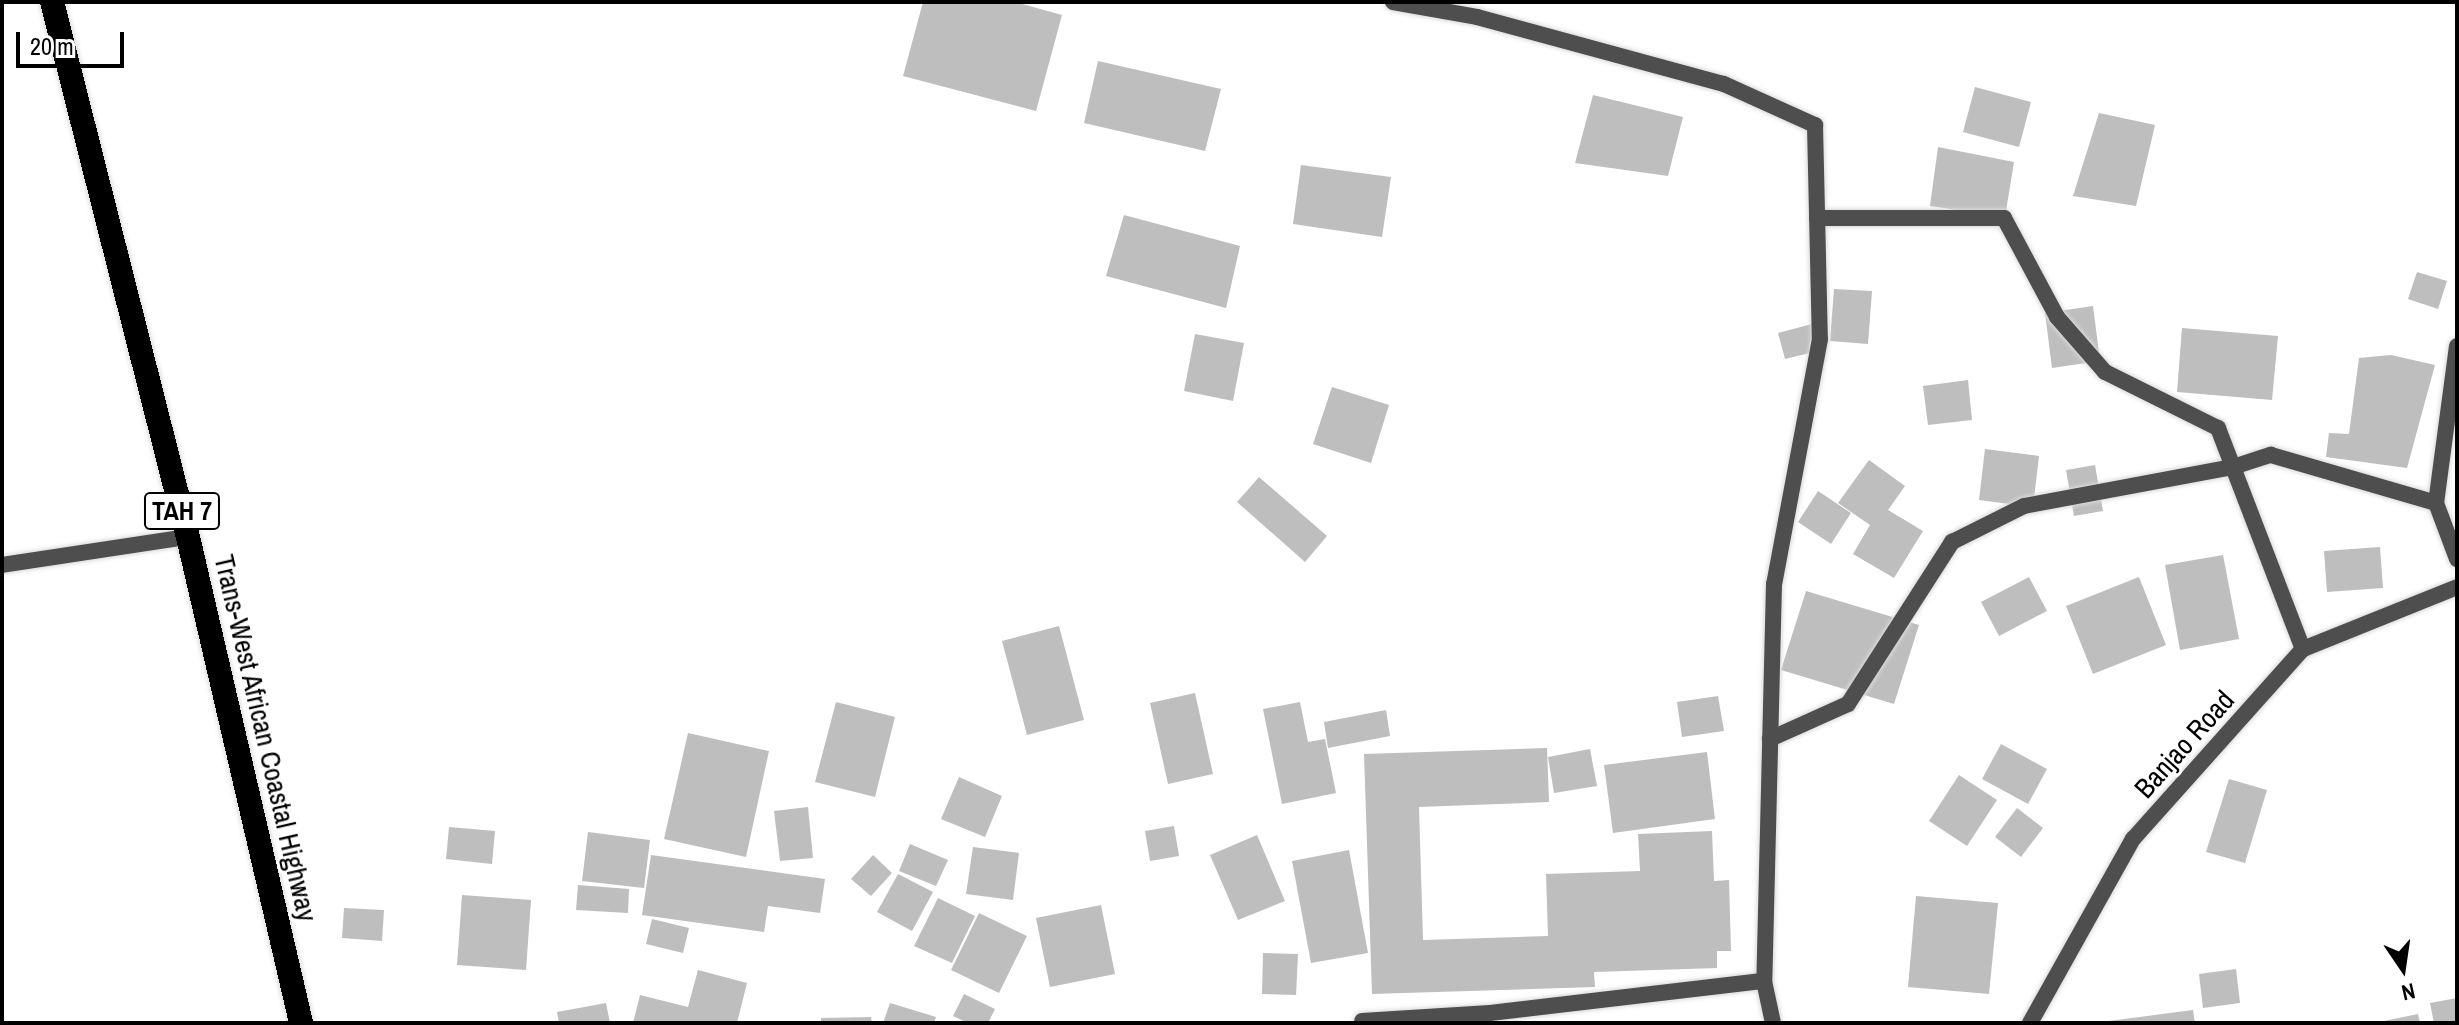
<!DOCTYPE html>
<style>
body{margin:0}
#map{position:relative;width:2459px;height:1025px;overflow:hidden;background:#fff;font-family:"Archivo Narrow",sans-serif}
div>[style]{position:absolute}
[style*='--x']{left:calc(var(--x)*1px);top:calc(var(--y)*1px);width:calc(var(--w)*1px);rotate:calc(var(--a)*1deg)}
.building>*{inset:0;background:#bebebe}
.roads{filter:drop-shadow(0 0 2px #dbdbdb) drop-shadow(0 0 2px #dbdbdb)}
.street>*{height:16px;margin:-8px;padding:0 8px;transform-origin:8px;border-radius:8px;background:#4e4e4e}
.highway>*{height:24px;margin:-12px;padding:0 12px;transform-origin:12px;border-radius:12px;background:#000}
span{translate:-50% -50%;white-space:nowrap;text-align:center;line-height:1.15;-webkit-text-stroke:6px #fff;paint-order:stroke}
.shield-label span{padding:2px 6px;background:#fff;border:2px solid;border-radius:6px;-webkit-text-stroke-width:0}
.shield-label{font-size:26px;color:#000;font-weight:700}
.street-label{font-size:28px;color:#000}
.frame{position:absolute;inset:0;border:4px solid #000;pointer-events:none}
.north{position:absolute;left:2363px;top:929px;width:80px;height:80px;-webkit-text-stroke:6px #fff;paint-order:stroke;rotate:167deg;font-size:22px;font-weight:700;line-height:32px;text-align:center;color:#000}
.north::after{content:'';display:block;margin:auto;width:28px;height:36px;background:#000;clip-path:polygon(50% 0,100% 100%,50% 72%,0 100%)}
.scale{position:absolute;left:16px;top:32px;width:108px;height:36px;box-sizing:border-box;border:4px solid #000;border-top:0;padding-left:10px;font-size:24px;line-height:28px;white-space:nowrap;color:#000;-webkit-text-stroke:6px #fff;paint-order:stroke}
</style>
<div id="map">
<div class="building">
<div style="clip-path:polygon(923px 2px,1015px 2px,1062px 15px,1036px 111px,903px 76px)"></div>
<div style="clip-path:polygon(1098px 61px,1221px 89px,1205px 151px,1084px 123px)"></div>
<div style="clip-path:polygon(1975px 87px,2031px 102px,2019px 147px,1963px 132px)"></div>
<div style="clip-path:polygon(1593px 95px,1683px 117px,1668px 176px,1575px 163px)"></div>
<div style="clip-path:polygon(2099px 113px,2155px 125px,2136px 206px,2073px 196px)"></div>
<div style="clip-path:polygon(1938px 147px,2014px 162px,2005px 217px,1930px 206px)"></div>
<div style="clip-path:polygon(1301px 165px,1391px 177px,1382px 237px,1293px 224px)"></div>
<div style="clip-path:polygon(1124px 215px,1240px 246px,1226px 308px,1106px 276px)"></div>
<div style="clip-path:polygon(2417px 272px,2447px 281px,2438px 309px,2408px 299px)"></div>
<div style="clip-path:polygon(1834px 289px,1872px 291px,1868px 344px,1830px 341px)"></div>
<div style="clip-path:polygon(2093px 306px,2100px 361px,2052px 368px,2045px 313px)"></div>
<div style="clip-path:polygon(1812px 324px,1818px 351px,1785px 359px,1778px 333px)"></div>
<div style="clip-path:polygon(2182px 328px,2278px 336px,2272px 400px,2177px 392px)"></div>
<div style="clip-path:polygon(1195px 334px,1244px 343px,1233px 401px,1184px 391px)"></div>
<div style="clip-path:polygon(2391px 355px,2435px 365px,2407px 468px,2326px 457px,2329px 433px,2349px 434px,2359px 358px)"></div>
<div style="clip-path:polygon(1968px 380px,1972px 420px,1928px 425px,1923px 386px)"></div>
<div style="clip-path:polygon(1332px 387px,1389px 405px,1371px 463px,1313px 444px)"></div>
<div style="clip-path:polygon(1985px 449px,2039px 456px,2033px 507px,1979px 500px)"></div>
<div style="clip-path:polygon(1869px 460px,1905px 486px,1888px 510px,1923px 531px,1894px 578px,1853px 554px,1870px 525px,1838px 503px)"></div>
<div style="clip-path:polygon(2095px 465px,2103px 511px,2074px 516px,2066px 470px)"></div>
<div style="clip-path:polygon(1259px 477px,1327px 536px,1305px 562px,1237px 502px)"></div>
<div style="clip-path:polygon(1818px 491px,1851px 513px,1831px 544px,1798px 522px)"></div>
<div style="clip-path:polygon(2380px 547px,2383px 588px,2327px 592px,2324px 551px)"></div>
<div style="clip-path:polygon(2223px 555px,2239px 639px,2180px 650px,2165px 565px)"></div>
<div style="clip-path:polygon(2029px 577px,2047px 611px,1999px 636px,1981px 602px)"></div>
<div style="clip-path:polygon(2139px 577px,2166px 645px,2093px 674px,2066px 606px)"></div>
<div style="clip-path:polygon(1806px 591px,1919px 625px,1894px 704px,1781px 670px)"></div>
<div style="clip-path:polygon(1059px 626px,1084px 720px,1027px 735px,1002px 641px)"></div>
<div style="clip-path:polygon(1195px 693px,1213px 774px,1168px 784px,1150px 703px)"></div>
<div style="clip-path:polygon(1718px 696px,1724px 731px,1682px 737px,1677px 702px)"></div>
<div style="clip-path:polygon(836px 702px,895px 717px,875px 797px,815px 782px)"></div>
<div style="clip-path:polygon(1300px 702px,1308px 742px,1325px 739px,1336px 793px,1282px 804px,1263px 709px)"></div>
<div style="clip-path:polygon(1386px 710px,1390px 736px,1328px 748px,1324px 722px)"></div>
<div style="clip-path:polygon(688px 733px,769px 751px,746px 857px,664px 839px)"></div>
<div style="clip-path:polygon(2001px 744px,2047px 769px,2028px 804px,1982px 779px)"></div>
<div style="clip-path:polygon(1547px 748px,1549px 802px,1419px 807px,1423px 940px,1548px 936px,1546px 874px,1640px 871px,1638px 834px,1712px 831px,1714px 881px,1729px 880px,1731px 951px,1717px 951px,1717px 968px,1594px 972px,1595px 987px,1372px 994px,1364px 754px)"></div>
<div style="clip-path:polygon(1590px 749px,1597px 786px,1554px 793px,1548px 757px)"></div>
<div style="clip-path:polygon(1707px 752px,1715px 819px,1613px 833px,1604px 765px)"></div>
<div style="clip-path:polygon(1959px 775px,1997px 800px,1967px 846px,1929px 821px)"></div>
<div style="clip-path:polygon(959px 777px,1002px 796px,985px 837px,941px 819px)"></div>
<div style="clip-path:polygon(2229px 779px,2267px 790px,2245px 863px,2206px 852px)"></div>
<div style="clip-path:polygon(808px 807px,813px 858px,780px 861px,774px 811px)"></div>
<div style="clip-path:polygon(2017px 808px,2043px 828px,2021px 857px,1995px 837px)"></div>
<div style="clip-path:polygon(1174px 826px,1179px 856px,1150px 861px,1145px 831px)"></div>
<div style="clip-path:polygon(449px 827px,495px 831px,492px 864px,446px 859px)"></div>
<div style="clip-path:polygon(588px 832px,650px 840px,644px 888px,582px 881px)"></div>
<div style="clip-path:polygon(1257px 835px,1285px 901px,1238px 920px,1210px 855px)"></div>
<div style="clip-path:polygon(910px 844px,948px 860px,936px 886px,899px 871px)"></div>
<div style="clip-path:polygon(973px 847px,1019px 853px,1013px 900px,966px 894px)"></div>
<div style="clip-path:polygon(1349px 850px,1368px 953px,1311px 963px,1292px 861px)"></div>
<div style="clip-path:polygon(651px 855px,825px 879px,820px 913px,768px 906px,764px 932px,642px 915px)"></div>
<div style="clip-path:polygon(873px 855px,892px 873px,871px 896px,851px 879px)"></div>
<div style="clip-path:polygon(898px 874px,933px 892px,912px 931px,877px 912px)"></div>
<div style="clip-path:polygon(578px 885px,629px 889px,628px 913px,576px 910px)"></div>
<div style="clip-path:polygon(462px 895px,531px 900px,526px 970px,457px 965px)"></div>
<div style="clip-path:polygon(1916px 896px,1998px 903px,1989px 994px,1908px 987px)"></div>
<div style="clip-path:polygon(938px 898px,975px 916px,952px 963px,914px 946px)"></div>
<div style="clip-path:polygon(1101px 905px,1115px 974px,1050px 987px,1036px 918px)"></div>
<div style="clip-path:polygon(344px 908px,384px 910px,382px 941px,342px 938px)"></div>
<div style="clip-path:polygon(979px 913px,1027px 936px,999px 993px,951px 970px)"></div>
<div style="clip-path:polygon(652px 919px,689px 928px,683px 953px,646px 944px)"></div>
<div style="clip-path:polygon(1263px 953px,1298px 954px,1296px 995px,1262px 994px)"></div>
<div style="clip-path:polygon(2236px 969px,2240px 1003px,2203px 1008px,2199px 974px)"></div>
<div style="clip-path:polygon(698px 970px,747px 983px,737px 1023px,633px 1023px,640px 995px,688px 1007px)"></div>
<div style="clip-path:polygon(964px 994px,995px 1009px,988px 1023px,968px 1023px,953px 1016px)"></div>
<div style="clip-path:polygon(2457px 998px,2457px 1023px,2434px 1023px,2430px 1003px)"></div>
<div style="clip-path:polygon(606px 1003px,610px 1023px,559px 1023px,557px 1012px)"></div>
<div style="clip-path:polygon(890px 1003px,936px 1017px,934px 1023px,883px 1023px)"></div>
<div style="clip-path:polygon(2193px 1010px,2195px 1023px,2109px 1023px,2109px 1021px)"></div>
<div style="clip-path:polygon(2418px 1014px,2420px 1023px,2380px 1023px,2379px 1022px)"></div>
<div style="clip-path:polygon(871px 1017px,872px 1023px,821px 1023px,821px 1018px)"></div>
</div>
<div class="roads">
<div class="street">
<div style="--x:1393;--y:2;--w:85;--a:10.1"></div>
<div style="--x:1477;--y:17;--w:256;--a:15.2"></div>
<div style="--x:1724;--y:84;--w:100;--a:24.3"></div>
<div style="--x:1815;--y:125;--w:214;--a:88.7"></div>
<div style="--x:1820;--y:339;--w:249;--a:100.6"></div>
<div style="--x:1774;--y:584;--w:397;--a:91.4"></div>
<div style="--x:1764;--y:981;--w:43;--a:77.9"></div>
<div style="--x:1817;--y:218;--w:187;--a:0"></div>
<div style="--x:2004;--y:218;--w:112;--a:61.8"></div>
<div style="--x:2057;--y:317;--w:73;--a:48.9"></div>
<div style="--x:2105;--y:372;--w:126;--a:26.4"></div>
<div style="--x:2218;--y:428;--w:237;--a:69"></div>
<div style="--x:2457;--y:346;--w:158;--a:97.6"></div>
<div style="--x:2436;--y:503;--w:60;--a:69.4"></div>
<div style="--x:2;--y:565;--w:188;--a:-8.6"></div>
<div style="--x:1770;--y:739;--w:85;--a:-24.2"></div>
<div style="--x:1848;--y:704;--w:193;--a:-57.3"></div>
<div style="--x:1952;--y:542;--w:80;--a:-26.6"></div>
<div style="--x:2024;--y:506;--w:213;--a:-10.6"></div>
<div style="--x:2233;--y:467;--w:40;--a:-18"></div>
<div style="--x:2271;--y:455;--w:172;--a:16.2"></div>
<div style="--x:1362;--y:1021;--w:128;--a:-3.6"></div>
<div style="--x:1490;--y:1013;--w:276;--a:-6.7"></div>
<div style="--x:2030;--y:1023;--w:211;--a:-60.8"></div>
<div style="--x:2133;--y:839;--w:255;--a:-48.2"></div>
<div style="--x:2303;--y:649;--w:166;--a:-21.9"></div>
</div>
<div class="highway">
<div style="--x:52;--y:2;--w:552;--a:75.74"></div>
<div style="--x:188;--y:537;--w:499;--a:76.9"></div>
</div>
</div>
<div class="shield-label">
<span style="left:182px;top:511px">TAH 7</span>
</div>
<div class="street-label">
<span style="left:266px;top:738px;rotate:77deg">Trans-West African Coastal Highway</span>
<span style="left:2184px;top:744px;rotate:-48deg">Banjao Road</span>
</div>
<div class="frame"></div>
<div class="north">N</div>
<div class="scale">20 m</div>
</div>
